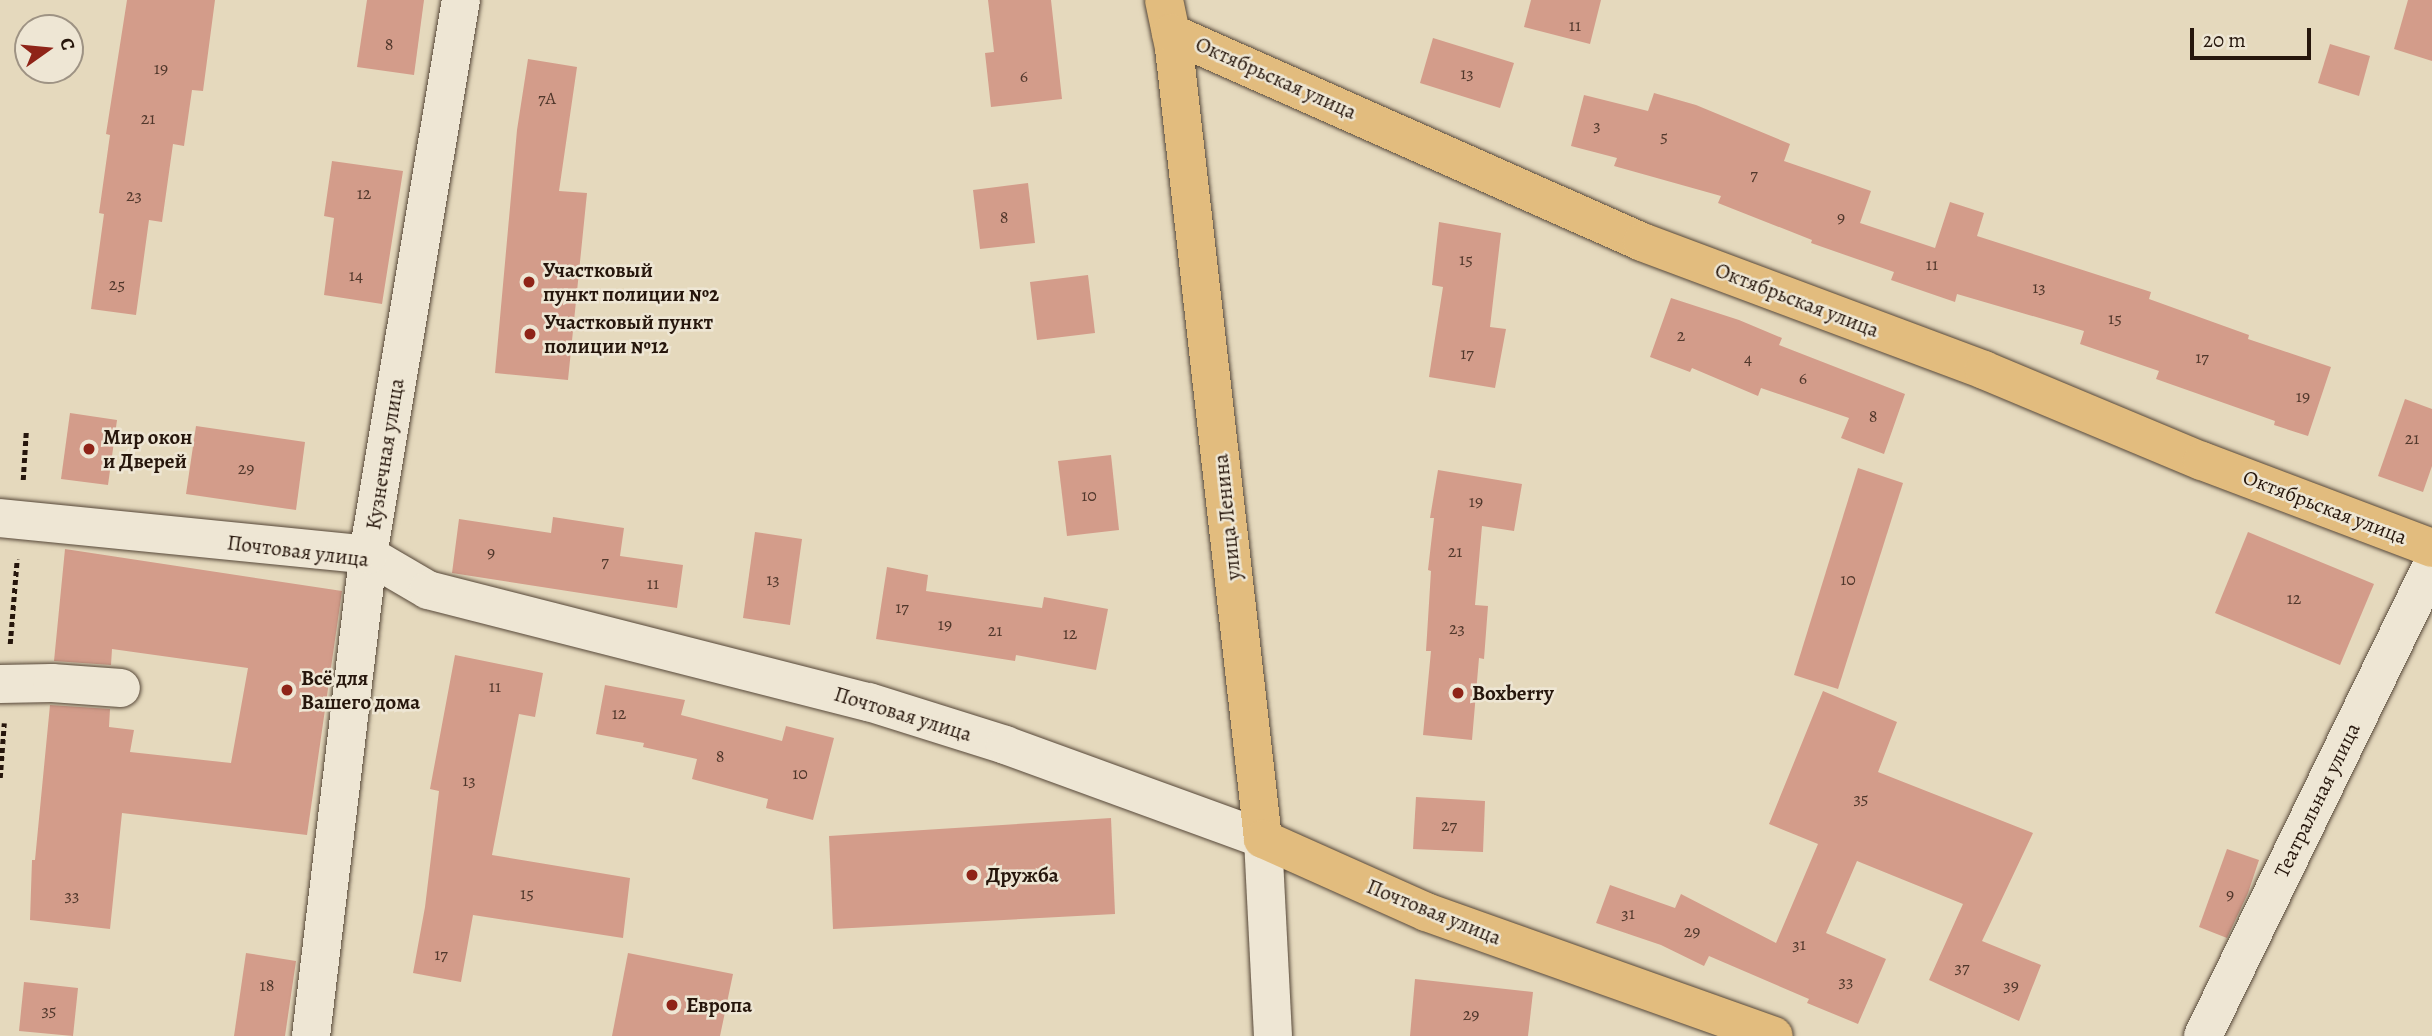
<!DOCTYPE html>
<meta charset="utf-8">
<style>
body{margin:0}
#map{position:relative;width:2432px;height:1036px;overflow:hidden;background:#e5d9bd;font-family:Alegreya,serif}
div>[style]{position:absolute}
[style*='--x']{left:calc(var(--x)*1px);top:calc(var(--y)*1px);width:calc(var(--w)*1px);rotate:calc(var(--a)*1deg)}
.building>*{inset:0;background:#d39c8a}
.path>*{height:4.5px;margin-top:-2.25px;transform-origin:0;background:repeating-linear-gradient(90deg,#26160c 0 5px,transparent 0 8.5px)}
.roads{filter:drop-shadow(0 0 2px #564738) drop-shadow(0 0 2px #564738)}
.minor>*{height:38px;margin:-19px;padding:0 19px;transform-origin:19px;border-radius:19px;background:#eee6d4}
.major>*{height:38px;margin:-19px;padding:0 19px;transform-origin:19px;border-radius:19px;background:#e2bc7e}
.dots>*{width:19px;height:19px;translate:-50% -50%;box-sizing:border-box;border:4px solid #eee6d4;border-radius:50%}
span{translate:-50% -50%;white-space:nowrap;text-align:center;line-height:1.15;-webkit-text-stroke:5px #eee6d4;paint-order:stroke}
.number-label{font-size:18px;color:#51382c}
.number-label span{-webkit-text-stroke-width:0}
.street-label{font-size:21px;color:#26160c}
.poi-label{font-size:21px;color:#26160c;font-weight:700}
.left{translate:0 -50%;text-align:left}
.north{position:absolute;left:14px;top:14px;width:70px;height:70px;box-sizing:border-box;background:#eee6d4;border:2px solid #9e9384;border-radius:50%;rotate:75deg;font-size:19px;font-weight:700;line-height:28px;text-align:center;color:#26160c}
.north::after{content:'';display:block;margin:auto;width:24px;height:32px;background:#8f2418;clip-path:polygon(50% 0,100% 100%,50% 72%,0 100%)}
.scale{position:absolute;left:2190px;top:28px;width:121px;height:32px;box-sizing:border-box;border:4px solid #26160c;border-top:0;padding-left:9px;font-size:21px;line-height:24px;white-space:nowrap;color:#26160c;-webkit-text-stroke:5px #eee6d4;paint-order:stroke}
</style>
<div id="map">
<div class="building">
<div style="clip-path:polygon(127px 0,215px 0,203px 91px,192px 90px,184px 146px,173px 144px,162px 222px,149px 220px,136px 315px,91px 309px,104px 214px,99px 213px,110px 135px,106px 134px)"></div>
<div style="clip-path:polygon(367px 0,424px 0,414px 75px,357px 67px)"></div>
<div style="clip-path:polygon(988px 0,1051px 0,1062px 99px,991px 107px,985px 53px,994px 52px)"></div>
<div style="clip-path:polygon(1531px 0,1601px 0,1590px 44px,1524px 27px)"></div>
<div style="clip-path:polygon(2408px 0,2432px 0,2432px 61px,2394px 49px)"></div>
<div style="clip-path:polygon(1433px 38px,1514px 63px,1500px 108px,1420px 83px)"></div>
<div style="clip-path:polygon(2330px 44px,2370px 56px,2359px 96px,2318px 83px)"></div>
<div style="clip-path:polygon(528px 59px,577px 67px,559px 191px,587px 193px,568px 380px,495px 373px,517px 130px)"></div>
<div style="clip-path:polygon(1654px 93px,1696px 105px,1790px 144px,1784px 161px,1871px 191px,1860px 223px,1935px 248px,1950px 202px,1984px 213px,1977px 236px,2151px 292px,2149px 299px,2249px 335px,2248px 339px,2331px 367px,2308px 436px,2274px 425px,2275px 421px,2156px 379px,2159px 371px,2080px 344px,2084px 331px,1957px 294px,1955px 302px,1891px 280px,1894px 272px,1811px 243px,1812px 240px,1718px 203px,1721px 196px,1614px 166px,1617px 158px,1571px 146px,1584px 95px,1648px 111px)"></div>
<div style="clip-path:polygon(332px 161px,403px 171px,382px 304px,324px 295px,334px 218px,324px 216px)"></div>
<div style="clip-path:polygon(1028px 183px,1035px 243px,980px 249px,973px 190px)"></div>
<div style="clip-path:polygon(1439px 222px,1501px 233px,1490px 327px,1506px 329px,1495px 388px,1429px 377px,1443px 287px,1432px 285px)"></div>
<div style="clip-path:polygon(1088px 275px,1095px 333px,1037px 340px,1030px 282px)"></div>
<div style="clip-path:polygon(1671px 298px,1739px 320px,1782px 338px,1779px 345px,1905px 394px,1884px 454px,1841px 438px,1849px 418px,1761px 388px,1758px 396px,1692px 368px,1690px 372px,1650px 357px)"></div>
<div style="clip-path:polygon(2405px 399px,2432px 409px,2432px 466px,2423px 492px,2378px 476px)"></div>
<div style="clip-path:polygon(70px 413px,117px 420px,108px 485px,61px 479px)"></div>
<div style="clip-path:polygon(196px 426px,305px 442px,296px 510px,186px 494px)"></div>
<div style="clip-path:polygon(1111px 455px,1119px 530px,1067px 536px,1058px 461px)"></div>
<div style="clip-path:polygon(1858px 468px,1903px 483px,1838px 689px,1794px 675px)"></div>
<div style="clip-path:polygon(1438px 470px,1522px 484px,1514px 531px,1482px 526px,1475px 605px,1488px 606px,1484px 659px,1479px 658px,1472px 740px,1423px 735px,1431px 651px,1426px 651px,1431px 571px,1428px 570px,1434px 518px,1430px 518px)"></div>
<div style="clip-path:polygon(553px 517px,624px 528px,620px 556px,683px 565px,677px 608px,452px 573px,459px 519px,551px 533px)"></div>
<div style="clip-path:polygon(755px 532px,802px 539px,790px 625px,743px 618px)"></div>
<div style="clip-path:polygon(2248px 532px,2374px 584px,2340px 665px,2215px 613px)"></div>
<div style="clip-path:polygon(65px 549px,342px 591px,307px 835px,122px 813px,110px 929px,30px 920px,32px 860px,35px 860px,50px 705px,110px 709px,109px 727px,134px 730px,130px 752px,231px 763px,248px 668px,112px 649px,111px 665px,54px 661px)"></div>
<div style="clip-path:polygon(887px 567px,928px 575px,926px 591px,1042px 608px,1044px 597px,1108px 609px,1096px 670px,1016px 655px,1015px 661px,876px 639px)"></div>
<div style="clip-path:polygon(455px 655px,543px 673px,535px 717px,519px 714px,492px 855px,630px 878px,623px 938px,473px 915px,461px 982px,413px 973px,425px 907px,439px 791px,430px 789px)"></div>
<div style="clip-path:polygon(605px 685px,685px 700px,681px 715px,782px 741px,786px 726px,834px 738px,813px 820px,766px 808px,768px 799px,692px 779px,697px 759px,643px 747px,644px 743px,596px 734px)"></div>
<div style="clip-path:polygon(1823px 691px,1897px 722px,1878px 772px,2033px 833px,1982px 941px,2041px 965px,2019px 1021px,1929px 980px,1963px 904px,1857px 861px,1826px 933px,1886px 959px,1858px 1024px,1807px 1003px,1809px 999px,1709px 956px,1704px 966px,1661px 945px,1596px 923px,1610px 885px,1675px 908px,1681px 894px,1776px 943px,1818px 844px,1769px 824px)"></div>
<div style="clip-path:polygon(1416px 797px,1485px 801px,1483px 852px,1413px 849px)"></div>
<div style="clip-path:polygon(1111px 818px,1115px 914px,833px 929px,829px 836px)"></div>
<div style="clip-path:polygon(2227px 849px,2259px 860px,2248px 893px,2227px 938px,2199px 927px)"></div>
<div style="clip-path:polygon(246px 953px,296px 961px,285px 1036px,234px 1036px)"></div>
<div style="clip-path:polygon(628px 953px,733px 974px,720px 1036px,612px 1036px)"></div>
<div style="clip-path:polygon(1415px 979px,1533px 992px,1528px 1036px,1410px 1036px)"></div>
<div style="clip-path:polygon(24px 982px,78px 988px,73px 1036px,19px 1031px)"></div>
</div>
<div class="path">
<div style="--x:23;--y:480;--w:48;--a:-86.4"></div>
<div style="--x:10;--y:644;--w:85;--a:-85.3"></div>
<div style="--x:0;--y:778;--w:55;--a:-85.8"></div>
</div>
<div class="roads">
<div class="minor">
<div style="--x:0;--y:518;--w:370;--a:5.7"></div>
<div style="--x:368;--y:555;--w:69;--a:30.3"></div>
<div style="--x:428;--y:590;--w:455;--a:14.3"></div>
<div style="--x:869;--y:702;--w:143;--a:17.5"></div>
<div style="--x:1005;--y:745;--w:275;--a:20"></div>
<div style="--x:1263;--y:839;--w:197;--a:87.1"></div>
<div style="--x:0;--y:684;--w:52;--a:-1.1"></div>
<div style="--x:52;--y:683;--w:69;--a:4.1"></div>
<div style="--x:311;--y:1036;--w:484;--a:-83.2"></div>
<div style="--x:368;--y:555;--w:563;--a:-80.49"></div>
<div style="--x:2203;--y:1036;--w:524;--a:-64.07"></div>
</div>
<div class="major">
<div style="--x:1164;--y:0;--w:49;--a:78.2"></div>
<div style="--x:1174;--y:48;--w:796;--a:83.58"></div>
<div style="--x:1263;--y:839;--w:179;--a:24.1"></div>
<div style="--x:1426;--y:912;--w:369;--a:19.6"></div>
<div style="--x:1171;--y:33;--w:515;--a:23.93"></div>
<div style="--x:1642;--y:242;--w:365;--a:20.5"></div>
<div style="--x:1984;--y:370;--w:236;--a:22.7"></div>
<div style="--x:2202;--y:461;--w:246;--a:20.7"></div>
</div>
</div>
<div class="dots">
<div style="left:529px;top:282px;background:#8f2418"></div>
<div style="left:530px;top:334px;background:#8f2418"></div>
<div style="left:89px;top:449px;background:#8f2418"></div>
<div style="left:287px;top:690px;background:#8f2418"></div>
<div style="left:1458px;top:693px;background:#8f2418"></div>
<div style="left:972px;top:875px;background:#8f2418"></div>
<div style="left:672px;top:1005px;background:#8f2418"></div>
</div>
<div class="number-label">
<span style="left:1575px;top:25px">11</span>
<span style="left:389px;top:44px">8</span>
<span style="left:161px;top:68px">19</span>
<span style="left:1467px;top:73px">13</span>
<span style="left:1024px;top:76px">6</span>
<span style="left:547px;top:98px">7А</span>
<span style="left:148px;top:118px">21</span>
<span style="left:1597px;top:125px">3</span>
<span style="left:1664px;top:136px">5</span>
<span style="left:1754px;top:174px">7</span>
<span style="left:364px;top:193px">12</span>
<span style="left:134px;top:195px">23</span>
<span style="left:1004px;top:217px">8</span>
<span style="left:1841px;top:217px">9</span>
<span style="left:1466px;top:259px">15</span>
<span style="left:1932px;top:264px">11</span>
<span style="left:356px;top:275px">14</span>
<span style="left:117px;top:284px">25</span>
<span style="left:2039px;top:287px">13</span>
<span style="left:2115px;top:318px">15</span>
<span style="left:1681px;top:335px">2</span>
<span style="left:1467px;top:353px">17</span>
<span style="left:2202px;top:357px">17</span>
<span style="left:1748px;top:358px">4</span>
<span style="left:1803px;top:378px">6</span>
<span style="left:2303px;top:396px">19</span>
<span style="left:1873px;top:416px">8</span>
<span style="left:2412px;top:438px">21</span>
<span style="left:246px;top:468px">29</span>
<span style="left:1089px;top:495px">10</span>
<span style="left:1476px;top:501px">19</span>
<span style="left:1455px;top:551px">21</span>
<span style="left:491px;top:552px">9</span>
<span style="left:605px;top:561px">7</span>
<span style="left:773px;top:579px">13</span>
<span style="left:1848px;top:579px">10</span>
<span style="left:653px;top:583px">11</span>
<span style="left:2294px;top:598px">12</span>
<span style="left:902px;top:607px">17</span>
<span style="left:945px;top:624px">19</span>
<span style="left:1457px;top:628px">23</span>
<span style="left:995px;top:630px">21</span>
<span style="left:1070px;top:633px">12</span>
<span style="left:495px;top:686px">11</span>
<span style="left:619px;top:713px">12</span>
<span style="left:720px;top:756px">8</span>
<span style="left:800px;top:773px">10</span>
<span style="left:469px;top:780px">13</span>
<span style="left:1861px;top:798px">35</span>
<span style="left:1449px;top:825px">27</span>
<span style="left:527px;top:893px">15</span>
<span style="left:2230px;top:894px">9</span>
<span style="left:72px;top:895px">33</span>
<span style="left:1628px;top:913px">31</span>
<span style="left:1692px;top:931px">29</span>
<span style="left:1799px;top:944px">31</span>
<span style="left:441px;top:954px">17</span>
<span style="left:1962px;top:967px">37</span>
<span style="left:1846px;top:981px">33</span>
<span style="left:267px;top:985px">18</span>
<span style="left:2011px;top:985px">39</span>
<span style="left:49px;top:1010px">35</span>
<span style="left:1471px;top:1014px">29</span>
</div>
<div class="street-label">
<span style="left:1276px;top:78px;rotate:24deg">Октябрьская улица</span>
<span style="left:1797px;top:300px;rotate:21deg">Октябрьская улица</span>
<span style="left:385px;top:454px;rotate:-81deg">Кузнечная улица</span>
<span style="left:2325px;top:507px;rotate:21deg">Октябрьская улица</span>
<span style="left:1227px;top:517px;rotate:-96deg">улица Ленина</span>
<span style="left:298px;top:551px;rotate:7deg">Почтовая улица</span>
<span style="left:903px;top:714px;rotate:17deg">Почтовая улица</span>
<span style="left:2317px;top:800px;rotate:-64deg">Театральная улица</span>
<span style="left:1434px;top:912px;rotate:22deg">Почтовая улица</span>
</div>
<div class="poi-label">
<span class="left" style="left:543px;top:282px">Участковый<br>пункт полиции №2</span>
<span class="left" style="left:544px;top:334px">Участковый пункт<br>полиции №12</span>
<span class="left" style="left:103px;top:449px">Мир окон<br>и Дверей</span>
<span class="left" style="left:301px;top:690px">Всё для<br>Вашего дома</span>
<span class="left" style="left:1472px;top:693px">Boxberry</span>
<span class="left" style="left:986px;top:875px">Дружба</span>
<span class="left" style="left:686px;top:1005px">Европа</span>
</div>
<div class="north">С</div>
<div class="scale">20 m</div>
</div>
